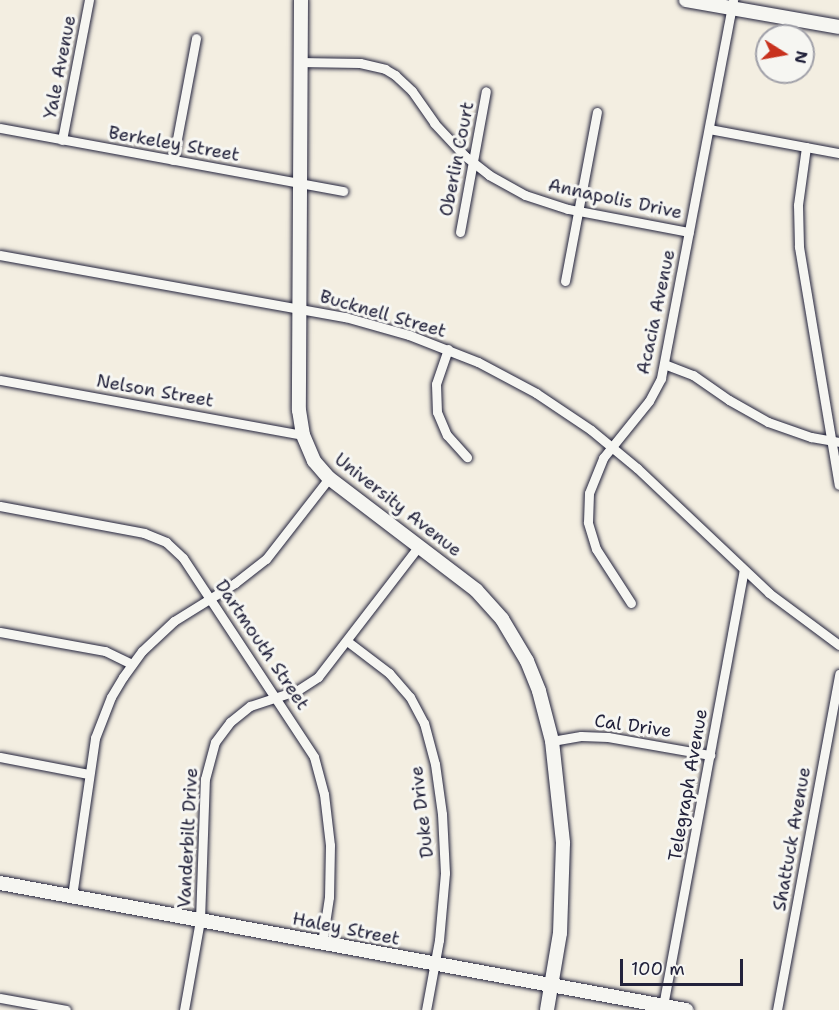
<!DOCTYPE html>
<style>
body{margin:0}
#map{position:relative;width:839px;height:1010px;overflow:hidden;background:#f3eee1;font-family:"Shantell Sans",sans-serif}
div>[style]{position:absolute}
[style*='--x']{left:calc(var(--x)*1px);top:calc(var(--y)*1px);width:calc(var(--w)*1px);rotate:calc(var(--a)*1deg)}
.roads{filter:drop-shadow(0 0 2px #22223b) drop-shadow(0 0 2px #22223b)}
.street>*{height:9px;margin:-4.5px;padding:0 4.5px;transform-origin:4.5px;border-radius:4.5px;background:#f6f6f2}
.secondary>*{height:14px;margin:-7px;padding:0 7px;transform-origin:7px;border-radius:7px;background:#f6f6f2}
span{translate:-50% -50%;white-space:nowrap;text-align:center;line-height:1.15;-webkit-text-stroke:6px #f6f6f2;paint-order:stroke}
.street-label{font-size:18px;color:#22223b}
.north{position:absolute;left:755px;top:24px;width:60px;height:60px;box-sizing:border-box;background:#f6f6f2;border:2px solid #a1a1a9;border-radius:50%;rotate:101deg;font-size:16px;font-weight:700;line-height:24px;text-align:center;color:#22223b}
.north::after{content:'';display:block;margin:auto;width:21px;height:27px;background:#c8321e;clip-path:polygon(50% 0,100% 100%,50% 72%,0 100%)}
.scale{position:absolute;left:620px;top:959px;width:123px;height:27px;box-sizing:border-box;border:3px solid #22223b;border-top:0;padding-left:8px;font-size:18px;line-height:21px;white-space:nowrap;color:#22223b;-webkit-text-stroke:4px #f6f6f2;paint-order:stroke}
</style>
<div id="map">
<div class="roads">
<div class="street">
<div style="--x:299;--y:62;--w:61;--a:0.9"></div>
<div style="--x:360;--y:63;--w:26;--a:13"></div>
<div style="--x:385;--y:69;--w:12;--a:31"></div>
<div style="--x:395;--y:75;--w:23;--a:43"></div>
<div style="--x:412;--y:91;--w:39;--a:55"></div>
<div style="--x:434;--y:123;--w:45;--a:46.8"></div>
<div style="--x:465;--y:156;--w:31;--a:38"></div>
<div style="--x:489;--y:175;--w:41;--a:29.1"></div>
<div style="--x:525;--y:195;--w:45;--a:18"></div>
<div style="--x:568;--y:209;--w:123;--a:10.8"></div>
<div style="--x:0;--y:128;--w:349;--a:10.4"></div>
<div style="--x:709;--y:129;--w:132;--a:10.5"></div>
<div style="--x:62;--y:140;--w:143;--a:-79.1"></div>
<div style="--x:806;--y:147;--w:59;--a:97.9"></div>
<div style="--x:798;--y:205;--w:42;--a:88.6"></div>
<div style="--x:799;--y:247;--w:241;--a:80.5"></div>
<div style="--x:173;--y:160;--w:124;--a:-79.3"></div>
<div style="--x:460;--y:232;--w:143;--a:-79.6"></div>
<div style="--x:0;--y:255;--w:351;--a:10.2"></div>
<div style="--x:345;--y:317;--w:66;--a:15.7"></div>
<div style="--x:409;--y:335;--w:74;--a:21.4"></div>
<div style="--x:478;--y:362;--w:66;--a:28.1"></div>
<div style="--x:536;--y:393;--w:66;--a:33.9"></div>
<div style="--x:591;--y:430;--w:60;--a:39.6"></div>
<div style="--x:637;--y:468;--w:182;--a:43.4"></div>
<div style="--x:769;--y:593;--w:87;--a:36.6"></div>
<div style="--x:565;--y:281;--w:172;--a:-79.3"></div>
<div style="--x:448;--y:349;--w:37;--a:109"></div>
<div style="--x:436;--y:384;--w:28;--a:88"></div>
<div style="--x:437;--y:412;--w:25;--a:67"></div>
<div style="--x:447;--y:435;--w:30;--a:48"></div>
<div style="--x:664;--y:364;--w:31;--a:21"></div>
<div style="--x:693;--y:375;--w:44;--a:34.8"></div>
<div style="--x:729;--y:400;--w:45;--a:29.4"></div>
<div style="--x:768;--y:422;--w:46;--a:19.2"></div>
<div style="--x:811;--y:437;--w:28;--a:10"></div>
<div style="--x:0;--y:380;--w:308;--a:10.3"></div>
<div style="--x:0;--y:506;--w:147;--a:10.6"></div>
<div style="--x:144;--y:533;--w:24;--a:22"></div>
<div style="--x:166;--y:542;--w:23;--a:43"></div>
<div style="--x:183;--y:558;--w:238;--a:56.6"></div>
<div style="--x:314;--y:757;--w:38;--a:75"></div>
<div style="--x:324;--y:794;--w:51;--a:83.3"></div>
<div style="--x:330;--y:845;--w:52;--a:91.1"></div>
<div style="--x:329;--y:897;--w:47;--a:98.7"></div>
<div style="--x:631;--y:603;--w:64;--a:-122.9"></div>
<div style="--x:596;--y:549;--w:28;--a:-107"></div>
<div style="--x:588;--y:522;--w:29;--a:-88"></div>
<div style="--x:589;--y:493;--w:38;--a:-68"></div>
<div style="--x:603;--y:458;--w:73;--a:-51.1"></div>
<div style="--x:649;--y:401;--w:26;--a:-62"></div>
<div style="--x:661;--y:378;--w:385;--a:-79.2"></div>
<div style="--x:0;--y:632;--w:107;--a:10.3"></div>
<div style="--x:105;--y:651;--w:30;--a:26"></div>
<div style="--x:347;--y:641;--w:53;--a:37.3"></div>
<div style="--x:389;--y:673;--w:32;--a:49"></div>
<div style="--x:410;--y:697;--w:30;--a:62"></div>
<div style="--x:424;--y:723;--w:42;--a:75"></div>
<div style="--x:435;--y:764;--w:50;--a:82"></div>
<div style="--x:442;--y:814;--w:59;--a:87.1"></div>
<div style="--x:445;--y:873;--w:67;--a:95.1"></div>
<div style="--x:439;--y:940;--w:71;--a:100.5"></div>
<div style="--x:552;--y:741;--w:29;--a:-10"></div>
<div style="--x:581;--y:736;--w:27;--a:2"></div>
<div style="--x:608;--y:737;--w:104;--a:10"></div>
<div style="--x:0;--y:757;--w:90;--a:10.9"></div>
<div style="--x:72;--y:896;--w:160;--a:-81.7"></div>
<div style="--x:95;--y:738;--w:44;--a:-68.7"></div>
<div style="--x:111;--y:697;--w:23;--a:-59"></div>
<div style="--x:123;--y:677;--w:32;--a:-54"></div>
<div style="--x:142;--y:651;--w:44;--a:-43.2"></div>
<div style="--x:174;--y:621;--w:72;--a:-31.9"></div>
<div style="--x:235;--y:583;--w:39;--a:-38"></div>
<div style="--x:266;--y:559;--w:103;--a:-52.1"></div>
<div style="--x:0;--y:998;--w:67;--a:10.3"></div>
<div style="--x:663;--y:1006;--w:443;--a:-79.5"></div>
<div style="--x:184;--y:1010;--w:91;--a:-79.9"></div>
<div style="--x:200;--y:920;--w:141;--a:-88"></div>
<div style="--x:205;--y:779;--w:38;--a:-75"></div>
<div style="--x:215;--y:742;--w:25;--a:-53"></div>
<div style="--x:230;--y:722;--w:26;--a:-39"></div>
<div style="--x:250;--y:706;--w:51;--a:-18.4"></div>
<div style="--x:298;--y:690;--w:24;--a:-33"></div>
<div style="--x:318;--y:677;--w:165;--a:-52.4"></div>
<div style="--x:777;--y:1010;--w:342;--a:-79.5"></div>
</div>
<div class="secondary">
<div style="--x:301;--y:0;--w:410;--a:90.3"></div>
<div style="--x:299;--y:410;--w:25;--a:81"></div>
<div style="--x:303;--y:435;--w:28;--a:67"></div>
<div style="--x:314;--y:461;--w:23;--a:49"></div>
<div style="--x:329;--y:478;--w:185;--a:37.3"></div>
<div style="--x:476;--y:590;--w:39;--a:48"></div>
<div style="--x:502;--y:619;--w:49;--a:59.2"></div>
<div style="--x:527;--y:661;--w:32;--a:68"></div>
<div style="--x:539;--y:691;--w:52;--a:75.4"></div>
<div style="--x:552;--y:741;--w:103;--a:83.8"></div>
<div style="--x:563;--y:843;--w:90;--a:91.9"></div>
<div style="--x:560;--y:933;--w:78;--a:99.6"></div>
<div style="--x:686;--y:0;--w:155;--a:10"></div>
<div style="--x:0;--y:883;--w:698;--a:10.49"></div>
</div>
</div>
<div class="street-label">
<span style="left:60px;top:67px;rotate:-79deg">Yale Avenue</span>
<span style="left:174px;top:144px;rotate:10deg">Berkeley Street</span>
<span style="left:457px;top:159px;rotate:-79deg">Oberlin Court</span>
<span style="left:615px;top:199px;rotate:12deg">Annapolis Drive</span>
<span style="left:656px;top:312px;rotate:-78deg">Acacia Avenue</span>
<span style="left:383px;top:314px;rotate:16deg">Bucknell Street</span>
<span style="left:155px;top:391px;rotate:10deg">Nelson Street</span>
<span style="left:398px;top:505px;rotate:38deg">University Avenue</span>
<span style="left:262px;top:645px;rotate:56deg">Dartmouth Street</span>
<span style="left:633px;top:726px;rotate:8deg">Cal Drive</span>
<span style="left:688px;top:785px;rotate:-80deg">Telegraph Avenue</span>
<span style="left:422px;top:812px;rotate:-97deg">Duke Drive</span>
<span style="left:188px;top:838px;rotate:-87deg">Vanderbilt Drive</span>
<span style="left:792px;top:839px;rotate:-80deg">Shattuck Avenue</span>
<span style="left:346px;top:929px;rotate:11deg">Haley Street</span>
</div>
<div class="north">N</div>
<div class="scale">100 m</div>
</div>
